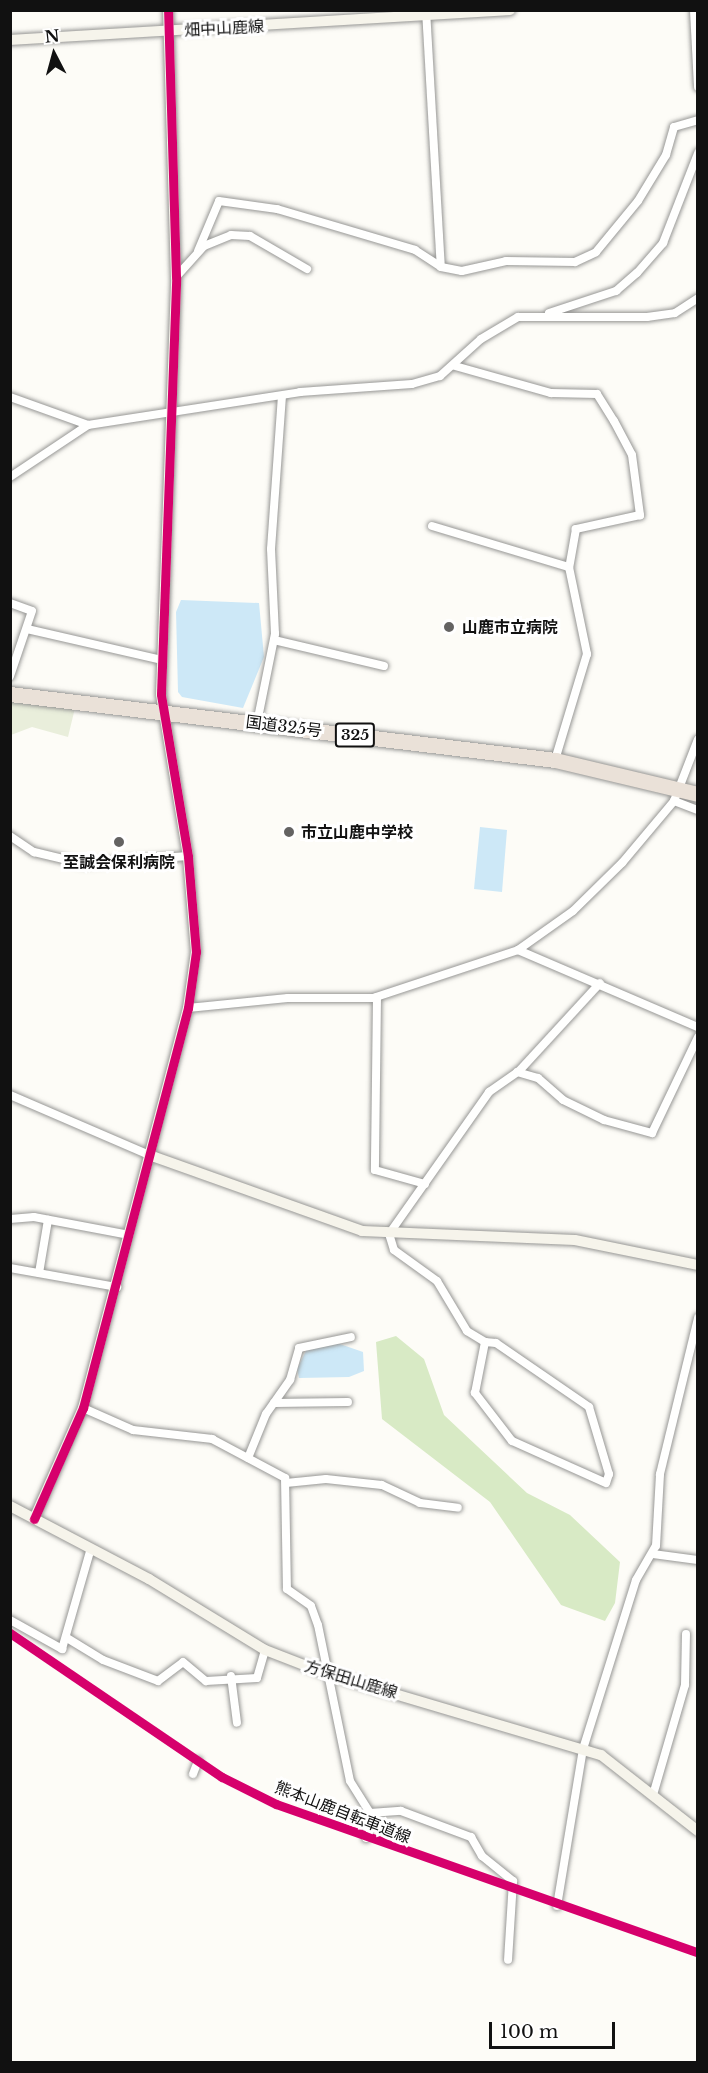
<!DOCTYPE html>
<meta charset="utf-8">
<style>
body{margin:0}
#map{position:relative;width:708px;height:2073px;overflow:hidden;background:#fdfcf7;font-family:"Libre Baskerville","Noto Sans JP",serif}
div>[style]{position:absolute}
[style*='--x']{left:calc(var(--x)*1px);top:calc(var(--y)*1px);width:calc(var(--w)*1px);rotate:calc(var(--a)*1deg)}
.forest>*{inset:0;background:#d8eac5}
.cemetery>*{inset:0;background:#e9eedb}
.water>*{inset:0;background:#cde8f7}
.roads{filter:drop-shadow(0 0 2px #979795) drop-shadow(0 0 2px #979795)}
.street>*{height:8px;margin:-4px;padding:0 4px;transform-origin:4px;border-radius:4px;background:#fffffe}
.secondary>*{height:10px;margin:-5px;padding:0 5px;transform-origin:5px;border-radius:5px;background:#f6f4eb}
.highway>*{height:15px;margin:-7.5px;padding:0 7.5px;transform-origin:7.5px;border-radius:7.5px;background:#eae1d8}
.cycleway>*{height:9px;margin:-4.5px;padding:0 4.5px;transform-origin:4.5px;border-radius:4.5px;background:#d6006c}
.dots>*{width:16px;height:16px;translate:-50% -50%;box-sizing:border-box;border:3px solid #fff;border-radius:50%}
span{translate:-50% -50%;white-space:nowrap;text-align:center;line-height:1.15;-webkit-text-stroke:6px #fff;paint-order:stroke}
.shield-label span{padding:2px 4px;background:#fff;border:2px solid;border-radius:4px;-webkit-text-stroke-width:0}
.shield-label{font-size:15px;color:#111;font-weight:700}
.street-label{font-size:16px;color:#111}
.poi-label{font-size:16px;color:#111;font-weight:700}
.left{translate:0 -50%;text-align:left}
.frame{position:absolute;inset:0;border:12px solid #111;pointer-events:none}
.north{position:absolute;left:24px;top:24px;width:60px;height:60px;-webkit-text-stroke:4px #fff;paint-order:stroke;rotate:354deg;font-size:16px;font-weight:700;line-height:24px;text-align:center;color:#111}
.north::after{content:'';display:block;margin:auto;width:21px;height:27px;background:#111;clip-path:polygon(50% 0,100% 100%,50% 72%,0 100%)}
.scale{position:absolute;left:489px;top:2022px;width:126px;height:27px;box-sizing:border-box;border:3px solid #111;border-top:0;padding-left:8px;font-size:18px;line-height:21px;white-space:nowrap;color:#111;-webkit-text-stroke:4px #fff;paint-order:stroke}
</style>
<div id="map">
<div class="forest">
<div style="clip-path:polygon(396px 1336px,424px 1359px,444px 1415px,527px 1493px,570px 1515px,620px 1562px,615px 1603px,605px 1621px,561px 1605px,490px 1502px,382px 1419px,376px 1342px)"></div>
</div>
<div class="cemetery">
<div style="clip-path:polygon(11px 699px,75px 708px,68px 737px,32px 727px,11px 735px)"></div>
</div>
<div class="water">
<div style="clip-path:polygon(181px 600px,259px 603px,264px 657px,243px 708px,182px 697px,178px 692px,176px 612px)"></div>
<div style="clip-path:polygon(480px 827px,507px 830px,502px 892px,474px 889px)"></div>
<div style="clip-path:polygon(337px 1343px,363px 1352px,364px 1371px,349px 1377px,299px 1378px,297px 1369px,308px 1347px)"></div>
</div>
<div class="roads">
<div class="street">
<div style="--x:426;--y:10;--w:257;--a:86.7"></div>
<div style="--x:694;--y:10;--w:77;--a:87"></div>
<div style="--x:198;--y:251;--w:54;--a:-67.2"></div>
<div style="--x:219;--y:201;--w:59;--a:7.9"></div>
<div style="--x:277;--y:209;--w:144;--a:16.5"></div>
<div style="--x:415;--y:250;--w:31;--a:33"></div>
<div style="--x:441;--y:267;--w:21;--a:11"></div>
<div style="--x:462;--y:271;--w:45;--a:-12.8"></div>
<div style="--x:506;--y:261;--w:69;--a:0.8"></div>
<div style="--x:575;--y:262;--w:23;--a:-25"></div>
<div style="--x:596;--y:252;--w:66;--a:-50.5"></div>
<div style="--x:638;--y:201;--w:54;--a:-58.7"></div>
<div style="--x:666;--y:155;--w:29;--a:-74"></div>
<div style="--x:674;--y:127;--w:25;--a:-16"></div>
<div style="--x:176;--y:277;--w:42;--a:-47.9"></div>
<div style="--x:204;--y:246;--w:29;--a:-22"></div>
<div style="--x:231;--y:235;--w:19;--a:3"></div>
<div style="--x:250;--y:236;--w:66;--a:30.1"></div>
<div style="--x:549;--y:313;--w:71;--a:-18.2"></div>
<div style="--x:616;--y:291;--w:28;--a:-41"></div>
<div style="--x:637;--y:273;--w:40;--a:-49"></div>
<div style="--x:663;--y:243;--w:97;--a:-68.7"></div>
<div style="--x:455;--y:366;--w:100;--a:15.7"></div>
<div style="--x:551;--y:393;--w:46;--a:1.2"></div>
<div style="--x:597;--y:394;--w:32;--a:58"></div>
<div style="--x:614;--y:421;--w:38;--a:62"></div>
<div style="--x:632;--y:455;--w:61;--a:82.4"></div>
<div style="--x:640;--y:515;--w:66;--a:167.7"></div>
<div style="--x:576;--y:529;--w:39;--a:100"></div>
<div style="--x:10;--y:397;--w:83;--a:19.7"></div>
<div style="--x:10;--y:477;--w:94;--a:-33.7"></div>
<div style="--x:88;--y:425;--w:215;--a:-8.8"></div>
<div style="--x:300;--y:392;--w:112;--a:-4.1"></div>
<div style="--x:412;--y:384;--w:29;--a:-16"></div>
<div style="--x:440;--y:376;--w:55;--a:-42.1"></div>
<div style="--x:481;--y:339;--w:43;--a:-30.7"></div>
<div style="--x:518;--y:317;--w:129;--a:0"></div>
<div style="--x:647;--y:317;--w:28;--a:-8"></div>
<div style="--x:675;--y:313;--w:27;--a:-33"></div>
<div style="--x:432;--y:526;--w:143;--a:16.7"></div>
<div style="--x:569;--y:567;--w:89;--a:78.3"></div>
<div style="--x:587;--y:654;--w:111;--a:106.8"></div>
<div style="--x:10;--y:603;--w:23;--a:20"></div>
<div style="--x:32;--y:611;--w:69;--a:108.7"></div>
<div style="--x:27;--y:629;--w:139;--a:12.9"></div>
<div style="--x:274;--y:640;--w:113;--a:13.3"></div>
<div style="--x:257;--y:723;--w:91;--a:-78.6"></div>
<div style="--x:275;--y:634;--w:85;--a:-92.7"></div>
<div style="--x:271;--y:549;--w:153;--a:-85.9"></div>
<div style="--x:674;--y:801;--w:26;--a:21"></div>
<div style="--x:10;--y:836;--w:29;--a:34"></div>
<div style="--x:34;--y:852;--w:51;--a:13.5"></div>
<div style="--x:84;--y:864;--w:104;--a:-4.4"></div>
<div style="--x:518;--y:950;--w:196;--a:23.2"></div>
<div style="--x:377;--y:997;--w:173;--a:90.7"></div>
<div style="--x:375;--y:1170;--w:52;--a:15.6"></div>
<div style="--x:188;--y:1008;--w:100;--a:-5.7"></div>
<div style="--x:288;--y:998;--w:85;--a:0"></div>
<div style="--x:373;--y:998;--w:153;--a:-18.3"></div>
<div style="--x:518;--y:950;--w:67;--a:-35.3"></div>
<div style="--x:573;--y:911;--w:69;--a:-44.4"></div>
<div style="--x:622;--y:863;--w:81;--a:-50"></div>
<div style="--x:674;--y:801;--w:66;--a:-68.8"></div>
<div style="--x:517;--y:1072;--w:22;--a:16"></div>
<div style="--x:538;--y:1078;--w:33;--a:41"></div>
<div style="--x:563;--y:1100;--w:46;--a:26"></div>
<div style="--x:604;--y:1120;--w:50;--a:15.2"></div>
<div style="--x:652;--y:1133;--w:106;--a:-64.4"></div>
<div style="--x:10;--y:1095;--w:151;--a:23.3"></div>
<div style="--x:10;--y:1219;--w:24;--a:-5"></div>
<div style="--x:34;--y:1217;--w:97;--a:10.7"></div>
<div style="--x:10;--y:1268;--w:109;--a:10.1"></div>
<div style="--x:39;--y:1273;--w:54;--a:-80.4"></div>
<div style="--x:485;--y:1342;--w:11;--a:5"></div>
<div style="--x:496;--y:1343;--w:113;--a:34.5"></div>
<div style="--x:589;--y:1407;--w:70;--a:73.4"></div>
<div style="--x:609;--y:1474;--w:9;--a:108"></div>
<div style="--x:606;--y:1483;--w:103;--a:-155.9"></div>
<div style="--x:512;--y:1441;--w:61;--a:-127.6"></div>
<div style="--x:475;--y:1393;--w:52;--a:-78.9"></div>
<div style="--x:485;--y:1342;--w:21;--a:-149"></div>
<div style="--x:467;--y:1331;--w:58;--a:-121"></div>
<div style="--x:437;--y:1281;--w:53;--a:-144.2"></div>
<div style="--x:394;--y:1250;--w:17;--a:-107"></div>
<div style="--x:389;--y:1234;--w:174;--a:-54.8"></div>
<div style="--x:489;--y:1092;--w:38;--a:-35"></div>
<div style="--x:520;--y:1070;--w:118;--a:-47.4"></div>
<div style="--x:274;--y:1403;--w:74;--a:-0.8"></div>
<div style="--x:83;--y:1408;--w:55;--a:23.7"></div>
<div style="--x:133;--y:1430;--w:80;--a:6.5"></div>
<div style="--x:212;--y:1439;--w:83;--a:28.1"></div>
<div style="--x:285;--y:1478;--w:111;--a:89"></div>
<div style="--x:287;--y:1589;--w:29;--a:35"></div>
<div style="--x:311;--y:1606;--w:20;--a:70"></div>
<div style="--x:318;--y:1625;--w:159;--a:78.4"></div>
<div style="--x:350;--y:1781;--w:38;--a:58"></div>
<div style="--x:370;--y:1813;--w:31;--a:-4"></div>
<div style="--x:401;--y:1811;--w:75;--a:20.4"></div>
<div style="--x:471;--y:1837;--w:22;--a:60"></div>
<div style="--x:482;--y:1856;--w:40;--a:39"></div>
<div style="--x:513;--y:1881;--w:79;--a:93.6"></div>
<div style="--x:248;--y:1458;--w:48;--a:-67.8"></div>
<div style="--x:266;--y:1414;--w:42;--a:-54.8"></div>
<div style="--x:290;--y:1380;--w:33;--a:-74"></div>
<div style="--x:299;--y:1348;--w:53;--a:-11.9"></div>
<div style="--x:286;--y:1483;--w:40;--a:-5.7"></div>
<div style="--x:326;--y:1479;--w:56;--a:6.1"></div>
<div style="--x:382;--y:1485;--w:42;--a:25.3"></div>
<div style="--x:420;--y:1503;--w:38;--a:7"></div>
<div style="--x:653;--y:1554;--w:45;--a:7.6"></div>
<div style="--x:10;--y:1620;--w:60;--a:29.1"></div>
<div style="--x:62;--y:1649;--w:105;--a:-74"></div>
<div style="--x:67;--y:1638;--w:42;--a:31.4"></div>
<div style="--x:103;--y:1660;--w:59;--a:20.9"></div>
<div style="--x:158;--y:1681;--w:31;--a:-37"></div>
<div style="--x:183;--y:1662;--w:30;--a:40"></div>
<div style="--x:206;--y:1681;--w:51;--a:-3.4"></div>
<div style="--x:257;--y:1678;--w:29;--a:-74"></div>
<div style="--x:231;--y:1676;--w:47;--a:82.7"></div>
<div style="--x:193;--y:1774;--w:14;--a:-69"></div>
<div style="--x:653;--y:1795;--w:115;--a:-73.8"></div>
<div style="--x:685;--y:1685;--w:51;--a:-88.9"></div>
<div style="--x:366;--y:1838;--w:25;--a:-81"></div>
<div style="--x:557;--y:1906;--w:159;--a:-80.6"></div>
<div style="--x:583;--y:1749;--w:177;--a:-72.6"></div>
<div style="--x:636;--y:1580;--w:39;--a:-60"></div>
<div style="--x:656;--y:1546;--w:72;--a:-86.8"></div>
<div style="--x:660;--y:1474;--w:161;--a:-76.3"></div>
</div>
<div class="secondary">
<div style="--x:10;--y:40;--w:501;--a:-3.43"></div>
<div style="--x:149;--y:1155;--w:226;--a:19.6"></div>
<div style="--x:362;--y:1231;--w:213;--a:2.4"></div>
<div style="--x:575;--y:1240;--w:126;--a:11.5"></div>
<div style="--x:10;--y:1506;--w:157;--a:27.7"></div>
<div style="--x:149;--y:1579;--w:136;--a:31.5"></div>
<div style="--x:265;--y:1650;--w:66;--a:21.2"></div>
<div style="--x:327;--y:1674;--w:286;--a:16.5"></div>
<div style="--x:601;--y:1755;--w:123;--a:38.1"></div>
<div style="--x:34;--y:1519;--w:121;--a:-66.2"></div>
<div style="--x:83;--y:1408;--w:414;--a:-75.3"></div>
<div style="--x:188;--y:1008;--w:57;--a:-81.9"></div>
<div style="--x:196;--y:952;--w:96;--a:-94.8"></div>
<div style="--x:188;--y:856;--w:164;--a:-99.5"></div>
<div style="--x:161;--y:694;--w:417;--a:-87.9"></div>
<div style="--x:176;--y:277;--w:267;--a:-91.7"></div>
</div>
<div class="highway">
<div style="--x:10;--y:694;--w:549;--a:6.9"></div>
<div style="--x:555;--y:760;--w:147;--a:13.4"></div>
</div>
</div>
<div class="cycleway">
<div style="--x:34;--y:1519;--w:121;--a:-66.2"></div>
<div style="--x:83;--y:1408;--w:414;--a:-75.3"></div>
<div style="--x:188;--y:1008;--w:57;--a:-81.9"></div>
<div style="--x:196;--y:952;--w:96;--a:-94.8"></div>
<div style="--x:188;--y:856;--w:164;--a:-99.5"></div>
<div style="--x:161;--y:694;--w:417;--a:-87.9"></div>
<div style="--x:176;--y:277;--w:267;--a:-91.7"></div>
<div style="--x:10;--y:1633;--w:256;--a:34.2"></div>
<div style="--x:222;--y:1777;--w:60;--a:26.6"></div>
<div style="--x:276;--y:1804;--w:448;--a:19.4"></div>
</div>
<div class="dots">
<div style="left:449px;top:627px;background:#646362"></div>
<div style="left:289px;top:832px;background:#646362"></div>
<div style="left:119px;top:842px;background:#646362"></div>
</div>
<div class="shield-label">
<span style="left:355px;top:735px">325</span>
</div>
<div class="street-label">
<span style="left:224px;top:28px;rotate:-3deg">畑中山鹿線</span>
<span style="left:284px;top:726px;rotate:7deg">国道325号</span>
<span style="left:351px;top:1679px;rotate:17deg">方保田山鹿線</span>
<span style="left:343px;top:1812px;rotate:21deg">熊本山鹿自転車道線</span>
</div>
<div class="poi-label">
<span class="left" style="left:462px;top:627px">山鹿市立病院</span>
<span class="left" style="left:301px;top:832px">市立山鹿中学校</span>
<span style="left:119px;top:862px">至誠会保利病院</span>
</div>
<div class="frame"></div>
<div class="north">N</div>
<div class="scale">100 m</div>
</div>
